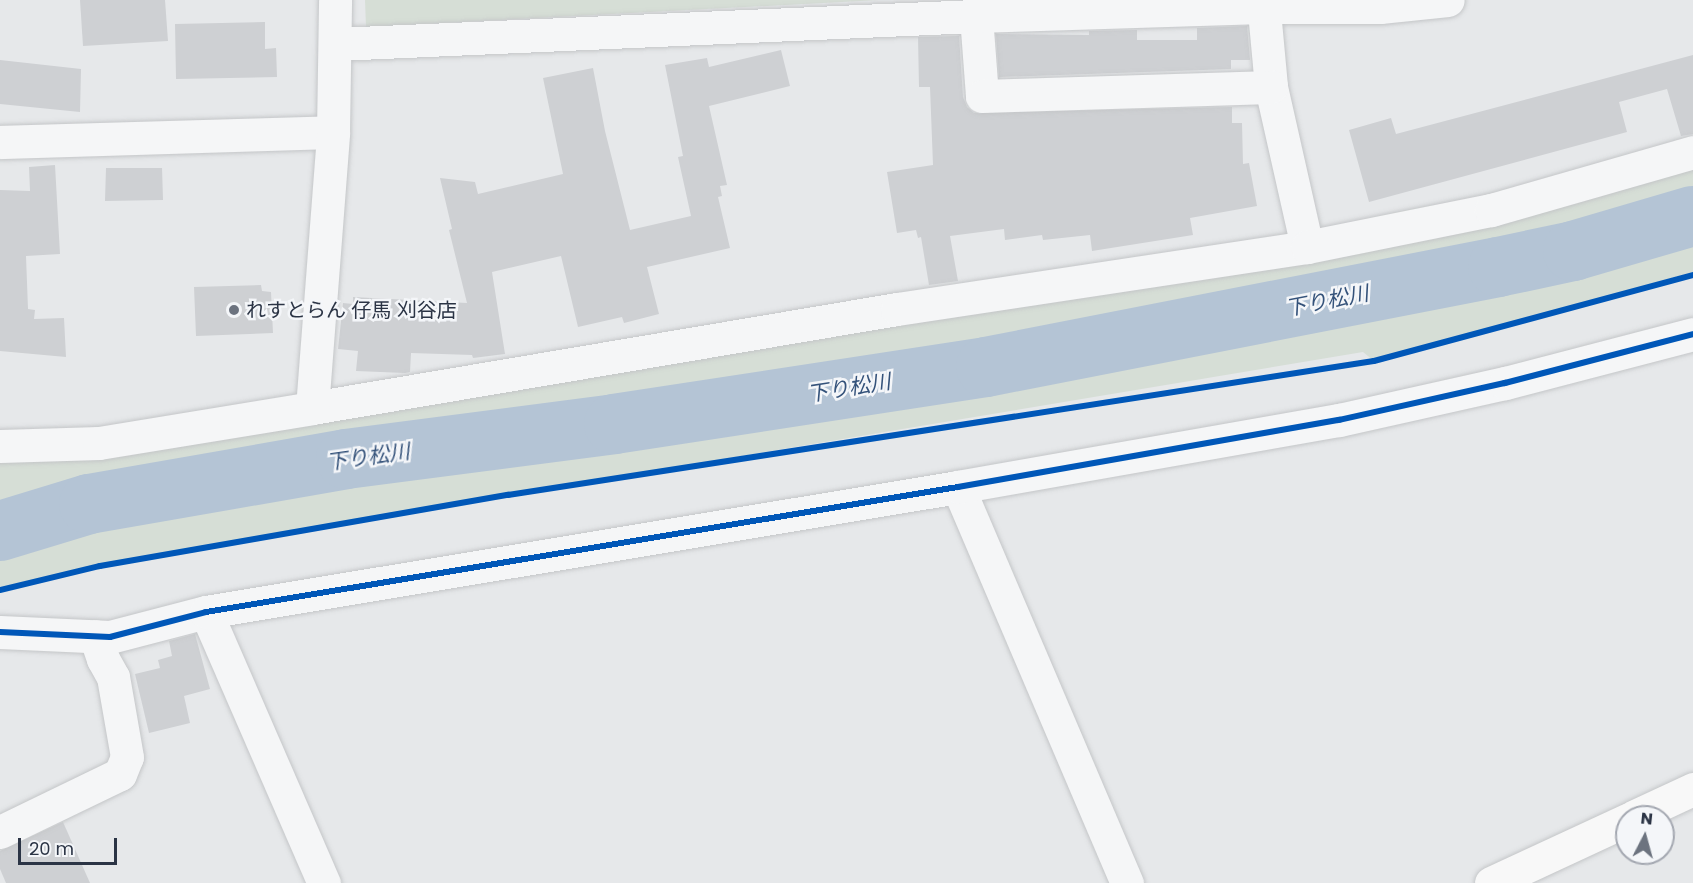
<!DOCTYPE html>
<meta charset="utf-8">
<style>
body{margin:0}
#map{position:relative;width:1693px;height:883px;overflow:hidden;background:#e6e8ea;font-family:Poppins,"Noto Sans JP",sans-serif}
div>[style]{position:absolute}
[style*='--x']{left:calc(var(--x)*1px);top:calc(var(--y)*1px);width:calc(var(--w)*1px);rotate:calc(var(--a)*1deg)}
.green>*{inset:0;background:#d6ded6}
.river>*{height:60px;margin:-30px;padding:0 30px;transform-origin:30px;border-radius:30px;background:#b4c4d5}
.building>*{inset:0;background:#ced0d3}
.roads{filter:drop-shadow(0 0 2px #c4c6c8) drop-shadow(0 0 2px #c4c6c8)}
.street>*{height:33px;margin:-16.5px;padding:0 16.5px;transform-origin:16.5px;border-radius:16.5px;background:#f5f6f7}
.secondary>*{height:33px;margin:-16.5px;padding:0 16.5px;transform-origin:16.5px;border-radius:16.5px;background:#f8f8f8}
.cycleway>*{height:6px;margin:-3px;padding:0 3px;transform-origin:3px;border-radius:3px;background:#0057b8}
.dots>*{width:16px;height:16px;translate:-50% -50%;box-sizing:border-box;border:3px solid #f4f6f9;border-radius:50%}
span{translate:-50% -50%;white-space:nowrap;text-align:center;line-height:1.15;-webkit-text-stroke:5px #f4f6f9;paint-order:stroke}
.poi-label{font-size:20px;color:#2b3445}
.left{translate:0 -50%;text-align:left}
.water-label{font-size:21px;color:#34527a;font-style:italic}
.north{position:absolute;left:1615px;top:805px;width:60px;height:60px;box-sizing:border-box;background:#f4f6f9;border:2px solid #a4a8b1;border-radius:50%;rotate:6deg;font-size:16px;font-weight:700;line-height:24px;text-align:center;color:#2b3445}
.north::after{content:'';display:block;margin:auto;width:21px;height:27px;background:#6c737f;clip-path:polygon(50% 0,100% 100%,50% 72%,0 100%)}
.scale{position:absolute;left:18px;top:838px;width:99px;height:27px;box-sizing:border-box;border:3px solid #2b3445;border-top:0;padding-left:8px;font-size:18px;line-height:21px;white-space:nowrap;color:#2b3445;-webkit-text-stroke:4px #f4f6f9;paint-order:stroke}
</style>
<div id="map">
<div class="green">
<div style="clip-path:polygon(365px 0,879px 0,366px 27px)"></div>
<div style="clip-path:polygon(1693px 144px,1693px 272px,1374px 361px,1363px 352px,508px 495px,89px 568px,0 590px,0 448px,1290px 249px)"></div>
</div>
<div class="river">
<div style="--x:0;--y:531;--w:93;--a:-16.9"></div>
<div style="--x:89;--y:504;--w:261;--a:-9.9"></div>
<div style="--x:346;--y:459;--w:270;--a:-7.4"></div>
<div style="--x:614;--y:424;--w:376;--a:-8.7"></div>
<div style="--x:986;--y:367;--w:522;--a:-11.05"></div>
<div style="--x:1498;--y:267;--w:77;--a:-12"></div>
<div style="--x:1573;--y:251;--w:125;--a:-16.3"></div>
</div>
<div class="building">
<div style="clip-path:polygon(80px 0,165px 0,168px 41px,83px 46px)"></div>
<div style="clip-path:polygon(265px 22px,265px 49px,276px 48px,277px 77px,176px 79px,175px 24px)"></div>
<div style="clip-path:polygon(1247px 26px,1250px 60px,1231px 60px,1231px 69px,999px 77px,996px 34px,1089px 35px,1089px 31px,1137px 30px,1137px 40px,1197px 40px,1197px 28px)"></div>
<div style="clip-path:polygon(959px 36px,963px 97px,967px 107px,974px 113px,1232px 107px,1232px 123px,1242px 123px,1243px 164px,1249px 163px,1257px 206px,1190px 218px,1193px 235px,1092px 251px,1090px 235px,1043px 240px,1042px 235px,1005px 240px,1004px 229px,950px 236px,958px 281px,929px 285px,921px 237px,918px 238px,916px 230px,897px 233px,887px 172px,933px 165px,930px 87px,919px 87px,918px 37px)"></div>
<div style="clip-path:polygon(781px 50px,790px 86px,709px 106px,727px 185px,720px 186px,722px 196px,718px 197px,730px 248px,647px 267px,659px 314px,624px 323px,622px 317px,578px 327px,561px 256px,492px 272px,505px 354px,473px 358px,472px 355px,411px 353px,410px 372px,405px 373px,356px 371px,358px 351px,338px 349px,343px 303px,353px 304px,353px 297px,467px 303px,449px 230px,452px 229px,440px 178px,475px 182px,478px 194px,563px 174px,543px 78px,593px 68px,605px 131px,630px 230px,691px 216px,678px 157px,683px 156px,665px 65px,707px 58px,709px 67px)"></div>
<div style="clip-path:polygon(1693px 55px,1693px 134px,1681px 136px,1667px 89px,1619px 102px,1627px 132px,1369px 202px,1349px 130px,1391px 118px,1396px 134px)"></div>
<div style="clip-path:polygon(0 60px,81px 69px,80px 112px,0 104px)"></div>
<div style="clip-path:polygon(55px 165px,60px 254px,26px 256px,28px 309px,35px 310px,34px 319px,64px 318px,66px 357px,0 351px,0 190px,30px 191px,29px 167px)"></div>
<div style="clip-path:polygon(106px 168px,162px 168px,163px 200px,105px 201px)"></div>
<div style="clip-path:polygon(261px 285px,262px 291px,271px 292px,273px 333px,196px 336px,194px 287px)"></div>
<div style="clip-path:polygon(195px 634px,210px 689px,184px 696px,190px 723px,149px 733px,135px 674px,160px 668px,158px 660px,172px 656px,169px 641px)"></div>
<div style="clip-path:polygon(63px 822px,90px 883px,6px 883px,0 869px,0 851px)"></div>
</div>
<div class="roads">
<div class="street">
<div style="--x:1263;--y:0;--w:87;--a:84.7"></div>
<div style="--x:1271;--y:87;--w:164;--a:77.3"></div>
<div style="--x:976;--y:16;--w:80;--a:85.7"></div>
<div style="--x:982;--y:96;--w:289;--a:-1.8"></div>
<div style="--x:336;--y:44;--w:641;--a:-2.51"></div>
<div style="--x:976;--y:16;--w:287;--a:-1.8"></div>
<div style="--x:1263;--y:7;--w:117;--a:0"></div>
<div style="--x:1380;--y:7;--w:68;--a:-5.9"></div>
<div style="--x:0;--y:142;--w:333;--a:-1.7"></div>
<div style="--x:312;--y:408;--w:593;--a:-9.61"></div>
<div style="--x:897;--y:309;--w:415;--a:-8.6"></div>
<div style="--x:1307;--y:247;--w:188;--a:-11.4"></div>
<div style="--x:1491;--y:210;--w:210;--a:-16"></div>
<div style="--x:0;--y:446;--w:99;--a:-1.7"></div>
<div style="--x:99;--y:443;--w:216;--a:-9.3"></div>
<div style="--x:312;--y:408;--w:277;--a:-85.6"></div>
<div style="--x:333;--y:132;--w:132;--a:-89.1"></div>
<div style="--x:958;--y:487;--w:431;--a:66.9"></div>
<div style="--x:206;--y:612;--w:296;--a:66.5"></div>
<div style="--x:0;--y:632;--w:110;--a:2.6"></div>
<div style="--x:110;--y:637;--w:99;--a:-14.6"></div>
<div style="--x:206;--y:612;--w:762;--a:-9.44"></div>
<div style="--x:958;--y:487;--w:387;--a:-10"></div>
<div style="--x:1339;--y:420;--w:170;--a:-12.6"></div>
<div style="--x:1505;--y:383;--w:194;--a:-14.6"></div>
<div style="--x:0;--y:832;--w:133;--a:-25.8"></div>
<div style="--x:120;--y:774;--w:18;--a:-68"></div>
<div style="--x:127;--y:757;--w:81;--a:-99.9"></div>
<div style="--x:113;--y:677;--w:21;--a:-119"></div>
<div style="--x:103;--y:659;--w:24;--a:-109"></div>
</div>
<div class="secondary">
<div style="--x:1633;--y:817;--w:66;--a:-25"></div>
<div style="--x:1491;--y:883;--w:150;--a:-24.9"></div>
</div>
</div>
<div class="cycleway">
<div style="--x:0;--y:590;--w:103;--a:-13.5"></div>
<div style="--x:100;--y:566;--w:414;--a:-9.9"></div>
<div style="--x:508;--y:495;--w:876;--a:-8.8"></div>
<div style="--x:1374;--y:361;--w:330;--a:-15.1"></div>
<div style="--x:0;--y:632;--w:110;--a:2.6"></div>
<div style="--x:110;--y:637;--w:99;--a:-14.6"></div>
<div style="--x:206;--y:612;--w:762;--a:-9.44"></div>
<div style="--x:958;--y:487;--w:387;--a:-10"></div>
<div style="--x:1339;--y:420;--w:170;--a:-12.6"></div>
<div style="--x:1505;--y:383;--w:194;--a:-14.6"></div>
</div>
<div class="dots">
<div style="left:234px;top:310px;background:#6c737f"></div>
</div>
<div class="poi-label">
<span class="left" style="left:246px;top:310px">れすとらん 仔馬 刈谷店</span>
</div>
<div class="water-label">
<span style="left:1327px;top:301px;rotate:-11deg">下り松川</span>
<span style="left:849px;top:388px;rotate:-9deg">下り松川</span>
<span style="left:368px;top:457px;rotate:-8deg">下り松川</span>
</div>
<div class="north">N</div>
<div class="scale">20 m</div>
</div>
